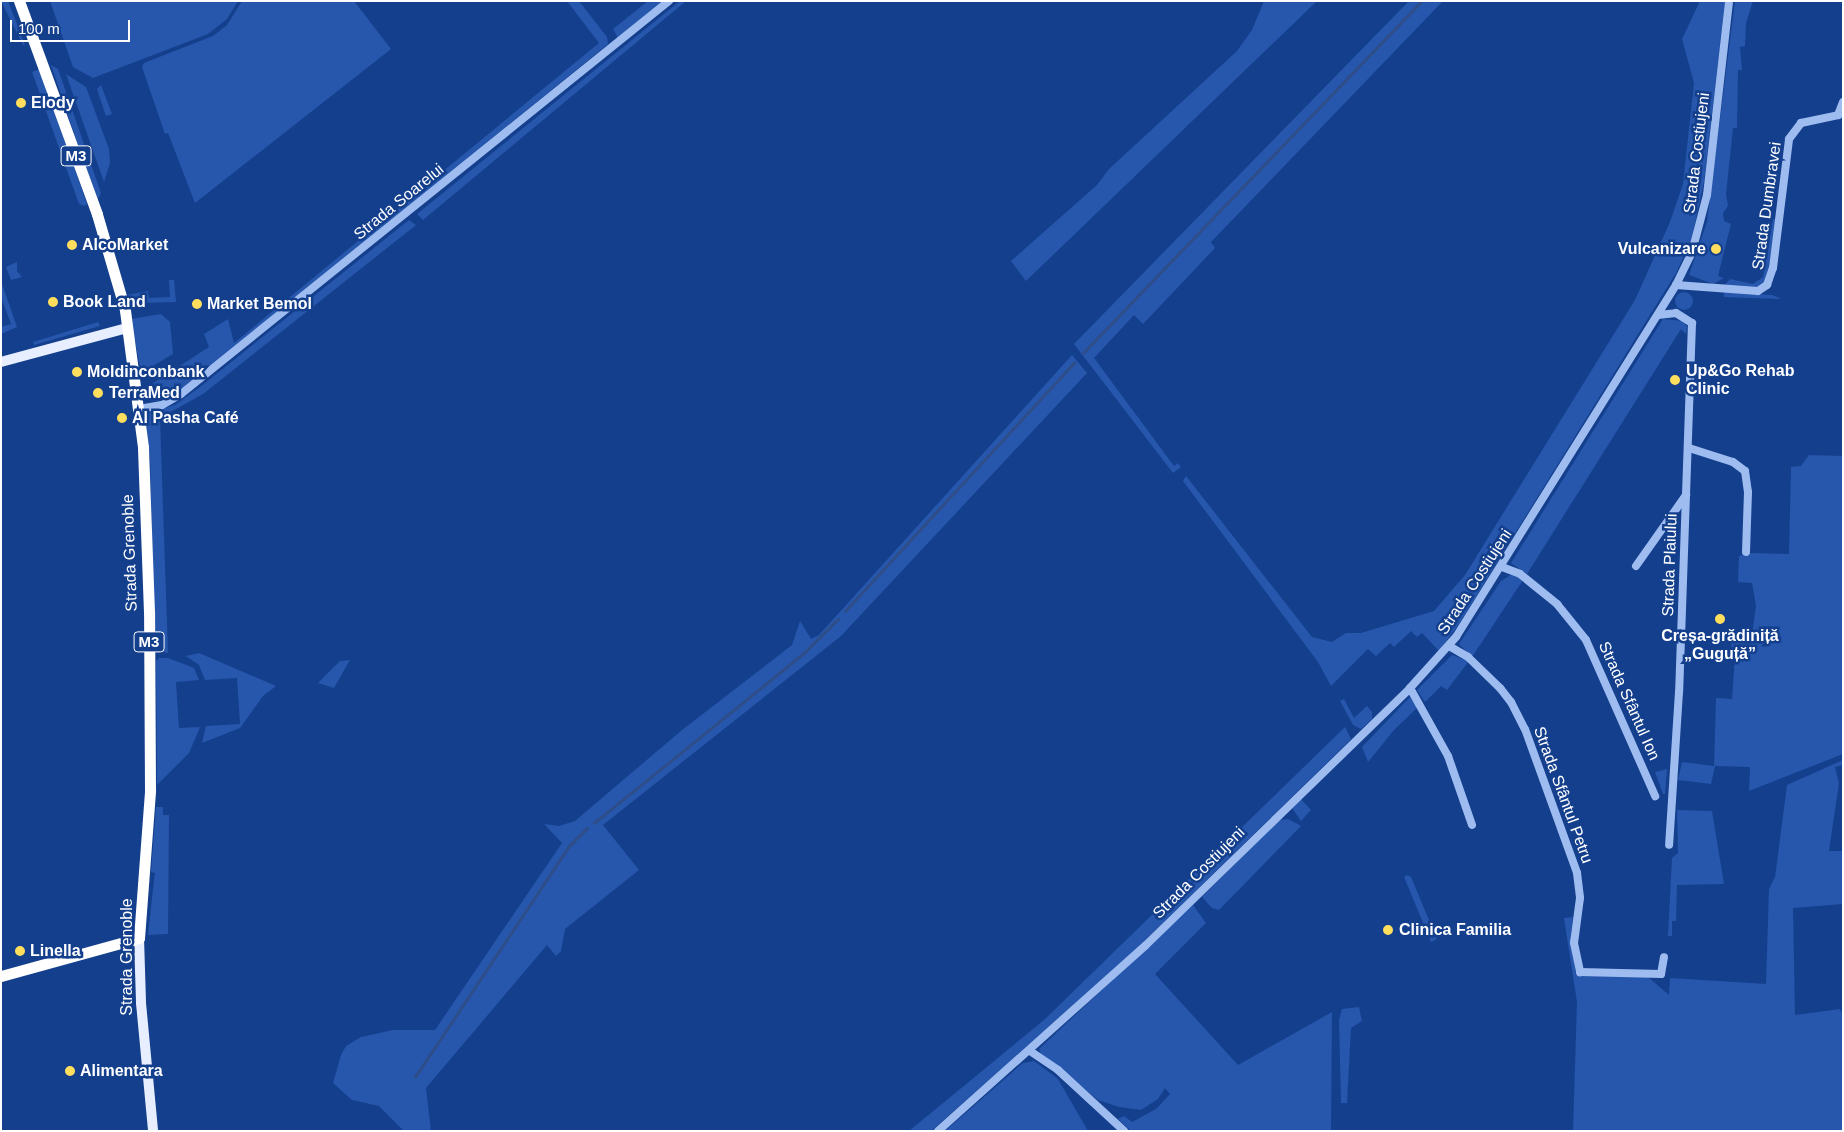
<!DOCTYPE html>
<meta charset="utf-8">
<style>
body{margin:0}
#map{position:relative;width:1844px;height:1132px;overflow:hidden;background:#143f8d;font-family:Arial,sans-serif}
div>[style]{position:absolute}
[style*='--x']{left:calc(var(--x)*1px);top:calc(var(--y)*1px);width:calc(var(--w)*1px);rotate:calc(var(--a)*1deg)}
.green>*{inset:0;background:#2657ac}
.round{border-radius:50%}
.stream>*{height:2.5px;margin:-1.25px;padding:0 1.25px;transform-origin:1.25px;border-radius:1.25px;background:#2f4e89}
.minor>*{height:8px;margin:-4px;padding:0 4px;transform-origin:4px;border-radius:4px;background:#9ebcf0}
.major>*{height:10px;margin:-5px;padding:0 5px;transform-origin:5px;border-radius:5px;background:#e7eeff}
.highway>*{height:11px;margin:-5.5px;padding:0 5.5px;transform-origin:5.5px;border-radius:5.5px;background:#fff}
.dots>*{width:14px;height:14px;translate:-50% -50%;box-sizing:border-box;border:2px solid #143f8d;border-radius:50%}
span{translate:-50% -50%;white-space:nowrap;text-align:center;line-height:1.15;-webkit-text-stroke:5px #143f8d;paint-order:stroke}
.shield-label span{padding:1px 4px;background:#143f8d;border:1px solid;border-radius:4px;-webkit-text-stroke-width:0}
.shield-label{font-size:15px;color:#fff;font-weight:700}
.poi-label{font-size:16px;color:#fff;font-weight:700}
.left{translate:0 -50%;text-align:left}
.right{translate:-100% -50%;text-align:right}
.street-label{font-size:16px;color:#fff}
.frame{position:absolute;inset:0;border:2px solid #fff;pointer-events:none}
.scale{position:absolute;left:10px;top:20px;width:120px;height:22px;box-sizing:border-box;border:2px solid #fff;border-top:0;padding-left:6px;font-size:15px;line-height:18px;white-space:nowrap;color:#fff;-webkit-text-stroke:4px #143f8d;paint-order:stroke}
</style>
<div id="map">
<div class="green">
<div style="clip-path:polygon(1px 1px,8px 1px,25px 45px,23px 45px)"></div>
<div style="clip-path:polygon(50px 1px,238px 1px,227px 19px,208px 34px,93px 78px,73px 67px)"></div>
<div style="clip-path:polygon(242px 1px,354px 1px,391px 49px,195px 203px,168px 133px,165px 134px,142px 67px,144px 63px,213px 36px,227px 25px)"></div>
<div style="clip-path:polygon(567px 1px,579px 1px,607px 37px,608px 44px,215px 363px,171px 396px,158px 401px,145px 400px,144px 392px,150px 385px,209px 347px,204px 334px,228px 319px,234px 343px,599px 43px)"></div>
<div style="clip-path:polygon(648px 1px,663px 1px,618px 38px,613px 29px)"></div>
<div style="clip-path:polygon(680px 1px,686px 1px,423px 220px,417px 214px)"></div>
<div style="clip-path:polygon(1264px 1px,1317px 1px,1026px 281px,1011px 261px,1097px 185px,1109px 169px,1237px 51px,1252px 30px)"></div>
<div style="clip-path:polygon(1409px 1px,1443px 1px,1211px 242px,1215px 248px,1143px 324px,1134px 315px,1094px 358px,1174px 466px,1178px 463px,1181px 467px,1173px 473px,1074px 344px)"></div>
<div style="clip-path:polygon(1700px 1px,1725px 1px,1704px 182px,1691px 241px,1676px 273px,1459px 624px,1439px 651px,1422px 633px,1417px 637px,1411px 631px,1394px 647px,1390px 643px,1376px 656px,1368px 649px,1331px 686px,1318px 662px,1183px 481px,1186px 476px,1312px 637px,1332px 642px,1346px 633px,1361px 633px,1434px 611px,1465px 575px,1635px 300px,1670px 222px,1683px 184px,1694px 83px,1682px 39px)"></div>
<div style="clip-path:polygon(1735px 1px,1753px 1px,1746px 23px,1745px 46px,1740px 47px,1742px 70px,1738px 70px,1737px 128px,1733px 128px,1726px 194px,1728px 206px,1723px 213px,1724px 221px,1731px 224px,1718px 276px,1724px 278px,1713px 284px,1689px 275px,1707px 222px)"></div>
<div style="clip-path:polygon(51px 65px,58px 69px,101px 193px,97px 201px)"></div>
<div style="clip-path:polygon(39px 69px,87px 204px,85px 206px,79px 204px,32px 72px)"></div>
<div style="clip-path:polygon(66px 74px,86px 87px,109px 149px,110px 163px,104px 182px)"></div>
<div style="clip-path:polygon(101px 85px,112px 114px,106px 116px,97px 89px)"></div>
<div style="clip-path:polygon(1773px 219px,1776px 219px,1768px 278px,1761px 286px,1753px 288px,1724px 286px,1730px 279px,1753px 284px,1763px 277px)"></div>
<div style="clip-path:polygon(409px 220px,416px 225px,203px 394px,160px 418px,168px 653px,155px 650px,150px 458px,145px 414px,175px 405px,200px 387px)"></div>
<div style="clip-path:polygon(17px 262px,17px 271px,22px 277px,11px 280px,6px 267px)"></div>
<div style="clip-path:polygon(169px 280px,174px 280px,176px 302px,137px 303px,127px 295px,148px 291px,149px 298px,170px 297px)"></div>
<div style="clip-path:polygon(1px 281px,17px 327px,1px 334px,1px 327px,11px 324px,1px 297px)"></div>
<div style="clip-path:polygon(1724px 292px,1772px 295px,1782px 299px,1724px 297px)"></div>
<div class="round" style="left:1675px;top:292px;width:18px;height:18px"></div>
<div style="clip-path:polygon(161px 314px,170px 322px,173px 354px,141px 373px,131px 319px)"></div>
<div style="clip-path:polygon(1663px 319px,1683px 321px,1687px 327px,1686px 334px,1681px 329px,1527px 574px,1511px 563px)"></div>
<div style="clip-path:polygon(98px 322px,100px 326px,34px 345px,33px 342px)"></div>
<div style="clip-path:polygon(1072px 355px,1087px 373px,841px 636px,603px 825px,639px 870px,565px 929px,561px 951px,556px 956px,547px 945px,426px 1088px,431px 1131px,404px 1131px,379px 1106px,352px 1100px,333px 1083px,341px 1055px,346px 1046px,361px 1037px,393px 1030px,435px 1030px,562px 843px,544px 824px,559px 826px,575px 821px,682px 730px,792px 645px,800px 621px,811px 639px,819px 635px)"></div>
<div style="clip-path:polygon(1809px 455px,1843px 456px,1843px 754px,1749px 791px,1750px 767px,1715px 766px,1711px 784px,1678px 780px,1682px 762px,1714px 766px,1716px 698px,1732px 699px,1735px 656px,1731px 656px,1732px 633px,1752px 634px,1756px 606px,1752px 583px,1738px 582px,1739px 556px,1749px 553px,1789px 554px,1791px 467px,1801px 466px)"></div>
<div style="clip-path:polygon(1512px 574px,1523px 580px,1472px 657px,1459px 644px,1501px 581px)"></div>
<div style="clip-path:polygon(199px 653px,276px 686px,263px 696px,240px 728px,202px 743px,206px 726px,240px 724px,237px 678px,205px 680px,199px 665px,186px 656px)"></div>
<div style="clip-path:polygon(1452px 655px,1469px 661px,1447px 690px,1441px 686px,1425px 702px,1417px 690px)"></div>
<div style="clip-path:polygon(159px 658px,168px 658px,194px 668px,199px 680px,176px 682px,179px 728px,200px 727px,189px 753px,157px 785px,156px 661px)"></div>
<div style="clip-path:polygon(350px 660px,334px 688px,318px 683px,340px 661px)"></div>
<div style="clip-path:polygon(1410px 697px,1418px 707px,1394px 730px,1368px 762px,1362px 747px)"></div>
<div style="clip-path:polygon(1344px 699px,1354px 718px,1367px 706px,1372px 712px,1372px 719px,1361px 729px,1353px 725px,1340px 701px)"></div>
<div style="clip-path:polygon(1345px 727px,1351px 739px,1127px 958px,931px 1131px,909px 1131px,1044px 1020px)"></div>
<div style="clip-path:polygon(1843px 760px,1843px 765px,1835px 767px,1839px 783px,1829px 851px,1843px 851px,1843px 904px,1793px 908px,1795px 1015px,1840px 1009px,1843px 1016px,1843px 1131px,1573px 1131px,1577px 1002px,1564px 918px,1573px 917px,1571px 934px,1576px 975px,1648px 977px,1669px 995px,1670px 978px,1766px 984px,1769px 889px,1775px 877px,1787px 785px)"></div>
<div style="clip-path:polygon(1667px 769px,1665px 794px,1663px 794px,1655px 772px)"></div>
<div style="clip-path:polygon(1301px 799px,1311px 810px,1301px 821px,1292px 808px)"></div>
<div style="clip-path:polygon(156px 807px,163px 807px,163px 815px,169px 815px,168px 934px,148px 935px,154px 880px,155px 873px,151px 872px)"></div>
<div style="clip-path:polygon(1677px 810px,1712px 811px,1724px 884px,1677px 885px,1676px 921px,1672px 921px,1672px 936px,1668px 936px,1672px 858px,1678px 853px)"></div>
<div style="clip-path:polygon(1288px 819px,1301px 826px,1219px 910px,1212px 908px,1202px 897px,1279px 820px)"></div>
<div style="clip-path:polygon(1407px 875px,1411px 877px,1437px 939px,1431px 942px,1404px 877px)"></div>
<div style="clip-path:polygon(1193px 905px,1206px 923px,1155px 974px,1238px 1065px,1332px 1012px,1331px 1131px,1131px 1131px,1118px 1119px,1124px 1116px,1132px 1122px,1156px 1109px,1170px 1094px,1165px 1088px,1158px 1099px,1141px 1110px,1119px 1107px,1098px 1100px,1041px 1054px,1039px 1049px)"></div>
<div style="clip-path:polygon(1359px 1007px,1362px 1021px,1351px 1028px,1347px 1103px,1341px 1103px,1339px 1020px,1342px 1009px)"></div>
<div style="clip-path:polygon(1034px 1061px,1058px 1079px,1088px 1131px,945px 1131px,1023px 1063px)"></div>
</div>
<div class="stream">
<div style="--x:1083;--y:353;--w:489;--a:-46.1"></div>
<div style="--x:845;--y:611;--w:338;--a:-47.3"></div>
<div style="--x:594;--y:823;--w:270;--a:-39"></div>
<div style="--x:804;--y:653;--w:48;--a:-45"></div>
<div style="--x:415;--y:1077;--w:278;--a:-56.3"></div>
<div style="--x:569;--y:846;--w:25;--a:-45"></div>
</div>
<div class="minor">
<div style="--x:1676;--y:285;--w:82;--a:4.2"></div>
<div style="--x:1758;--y:291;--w:11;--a:-34"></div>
<div style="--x:1767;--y:285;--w:18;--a:-71"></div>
<div style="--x:1773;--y:268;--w:130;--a:-82.9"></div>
<div style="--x:1789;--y:139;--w:20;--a:-53"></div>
<div style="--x:1801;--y:123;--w:38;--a:-12"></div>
<div style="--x:1838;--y:115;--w:14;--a:-69"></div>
<div style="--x:1658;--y:315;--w:18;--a:-6"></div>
<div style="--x:1676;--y:313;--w:19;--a:32"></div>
<div style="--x:1692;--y:323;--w:369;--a:92"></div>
<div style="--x:1679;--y:692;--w:153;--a:93.7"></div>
<div style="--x:139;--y:409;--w:23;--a:-10"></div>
<div style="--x:162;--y:405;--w:22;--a:-30"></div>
<div style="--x:181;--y:394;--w:627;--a:-38.85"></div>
<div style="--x:1689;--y:448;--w:46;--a:17.7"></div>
<div style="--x:1733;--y:462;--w:15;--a:37"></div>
<div style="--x:1745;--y:471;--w:21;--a:82"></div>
<div style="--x:1748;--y:492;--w:60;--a:91.9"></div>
<div style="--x:1636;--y:566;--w:87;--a:-54.8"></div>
<div style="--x:1502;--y:567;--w:19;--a:21"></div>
<div style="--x:1520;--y:574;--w:48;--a:39"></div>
<div style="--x:1557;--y:604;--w:46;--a:51.1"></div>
<div style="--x:1586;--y:640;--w:171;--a:66.1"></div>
<div style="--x:1449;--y:646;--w:22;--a:30"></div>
<div style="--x:1468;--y:657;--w:45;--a:44.1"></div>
<div style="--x:1500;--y:688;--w:18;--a:52"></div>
<div style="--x:1511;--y:702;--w:30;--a:63"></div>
<div style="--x:1525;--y:729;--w:153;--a:70.1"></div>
<div style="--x:1577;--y:873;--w:25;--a:83"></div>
<div style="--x:1580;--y:898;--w:45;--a:97.6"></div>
<div style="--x:1574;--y:943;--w:30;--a:78"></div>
<div style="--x:1580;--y:972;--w:81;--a:1.4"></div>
<div style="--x:1661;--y:974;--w:17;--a:-80"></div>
<div style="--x:1410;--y:688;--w:78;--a:60.8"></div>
<div style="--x:1448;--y:756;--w:73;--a:70.8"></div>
<div style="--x:1030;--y:1051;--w:34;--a:34"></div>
<div style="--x:1058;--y:1070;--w:90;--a:42.7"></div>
<div style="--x:938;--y:1131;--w:278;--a:-41.8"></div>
<div style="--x:1145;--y:946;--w:370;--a:-44.2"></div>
<div style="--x:1410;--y:688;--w:69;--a:-48"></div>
<div style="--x:1456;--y:637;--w:415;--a:-58"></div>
<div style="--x:1676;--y:285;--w:37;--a:-64"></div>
<div style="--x:1692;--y:252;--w:59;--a:-75.3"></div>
<div style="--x:1707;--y:195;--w:195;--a:-83.5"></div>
</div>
<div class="major">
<div style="--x:1;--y:362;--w:131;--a:-15.1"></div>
<div style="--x:139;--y:938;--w:65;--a:88.2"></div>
<div style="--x:141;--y:1003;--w:129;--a:84.6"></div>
</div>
<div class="highway">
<div style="--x:1;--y:976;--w:143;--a:-15.4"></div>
<div style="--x:139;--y:938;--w:148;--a:-85.7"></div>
<div style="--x:150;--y:790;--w:178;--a:-90.3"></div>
<div style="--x:149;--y:612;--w:165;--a:-92.1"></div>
<div style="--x:143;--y:447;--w:138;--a:-97.5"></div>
<div style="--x:125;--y:310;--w:100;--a:-106.3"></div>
<div style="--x:97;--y:214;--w:227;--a:-110.1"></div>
</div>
<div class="dots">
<div style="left:21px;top:103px;background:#ffde5d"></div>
<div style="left:72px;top:245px;background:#ffde5d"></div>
<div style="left:1716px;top:249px;background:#ffde5d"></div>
<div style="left:53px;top:302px;background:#ffde5d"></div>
<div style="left:197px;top:304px;background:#ffde5d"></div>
<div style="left:77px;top:372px;background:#ffde5d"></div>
<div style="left:1675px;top:380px;background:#ffde5d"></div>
<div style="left:98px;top:393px;background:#ffde5d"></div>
<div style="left:122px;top:418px;background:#ffde5d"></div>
<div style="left:1720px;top:619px;background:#ffde5d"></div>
<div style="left:1388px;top:930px;background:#ffde5d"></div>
<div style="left:20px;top:951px;background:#ffde5d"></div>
<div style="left:70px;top:1071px;background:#ffde5d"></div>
</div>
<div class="shield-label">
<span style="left:76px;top:156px">M3</span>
<span style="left:149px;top:642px">M3</span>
</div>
<div class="poi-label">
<span class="left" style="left:31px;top:103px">Elody</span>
<span class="left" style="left:82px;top:245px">AlcoMarket</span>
<span class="right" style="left:1706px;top:249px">Vulcanizare</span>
<span class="left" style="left:63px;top:302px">Book Land</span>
<span class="left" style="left:207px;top:304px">Market Bemol</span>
<span class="left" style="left:1686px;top:380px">Up&amp;Go Rehab<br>Clinic</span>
<span class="left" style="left:87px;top:372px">Moldinconbank</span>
<span class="left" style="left:109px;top:393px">TerraMed</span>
<span class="left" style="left:132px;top:418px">Al Pasha Café</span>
<span style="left:1720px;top:645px">Creșa-grădiniță<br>„Guguță”</span>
<span class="left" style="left:1399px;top:930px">Clinica Familia</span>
<span class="left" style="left:30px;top:951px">Linella</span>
<span class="left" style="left:80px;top:1071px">Alimentara</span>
</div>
<div class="street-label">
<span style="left:1697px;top:153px;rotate:-83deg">Strada Costiujeni</span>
<span style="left:399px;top:202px;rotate:-39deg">Strada Soarelui</span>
<span style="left:1767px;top:206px;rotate:-82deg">Strada Dumbravei</span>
<span style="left:130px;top:553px;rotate:-92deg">Strada Grenoble</span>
<span style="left:1670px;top:565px;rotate:-88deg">Strada Plaiului</span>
<span style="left:1475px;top:582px;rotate:-57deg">Strada Costiujeni</span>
<span style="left:1629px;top:701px;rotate:66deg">Strada Sfântul Ion</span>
<span style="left:1563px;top:795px;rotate:70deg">Strada Sfântul Petru</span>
<span style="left:1199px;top:873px;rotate:-45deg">Strada Costiujeni</span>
<span style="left:127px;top:957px;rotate:-90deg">Strada Grenoble</span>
</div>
<div class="frame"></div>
<div class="scale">100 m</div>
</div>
